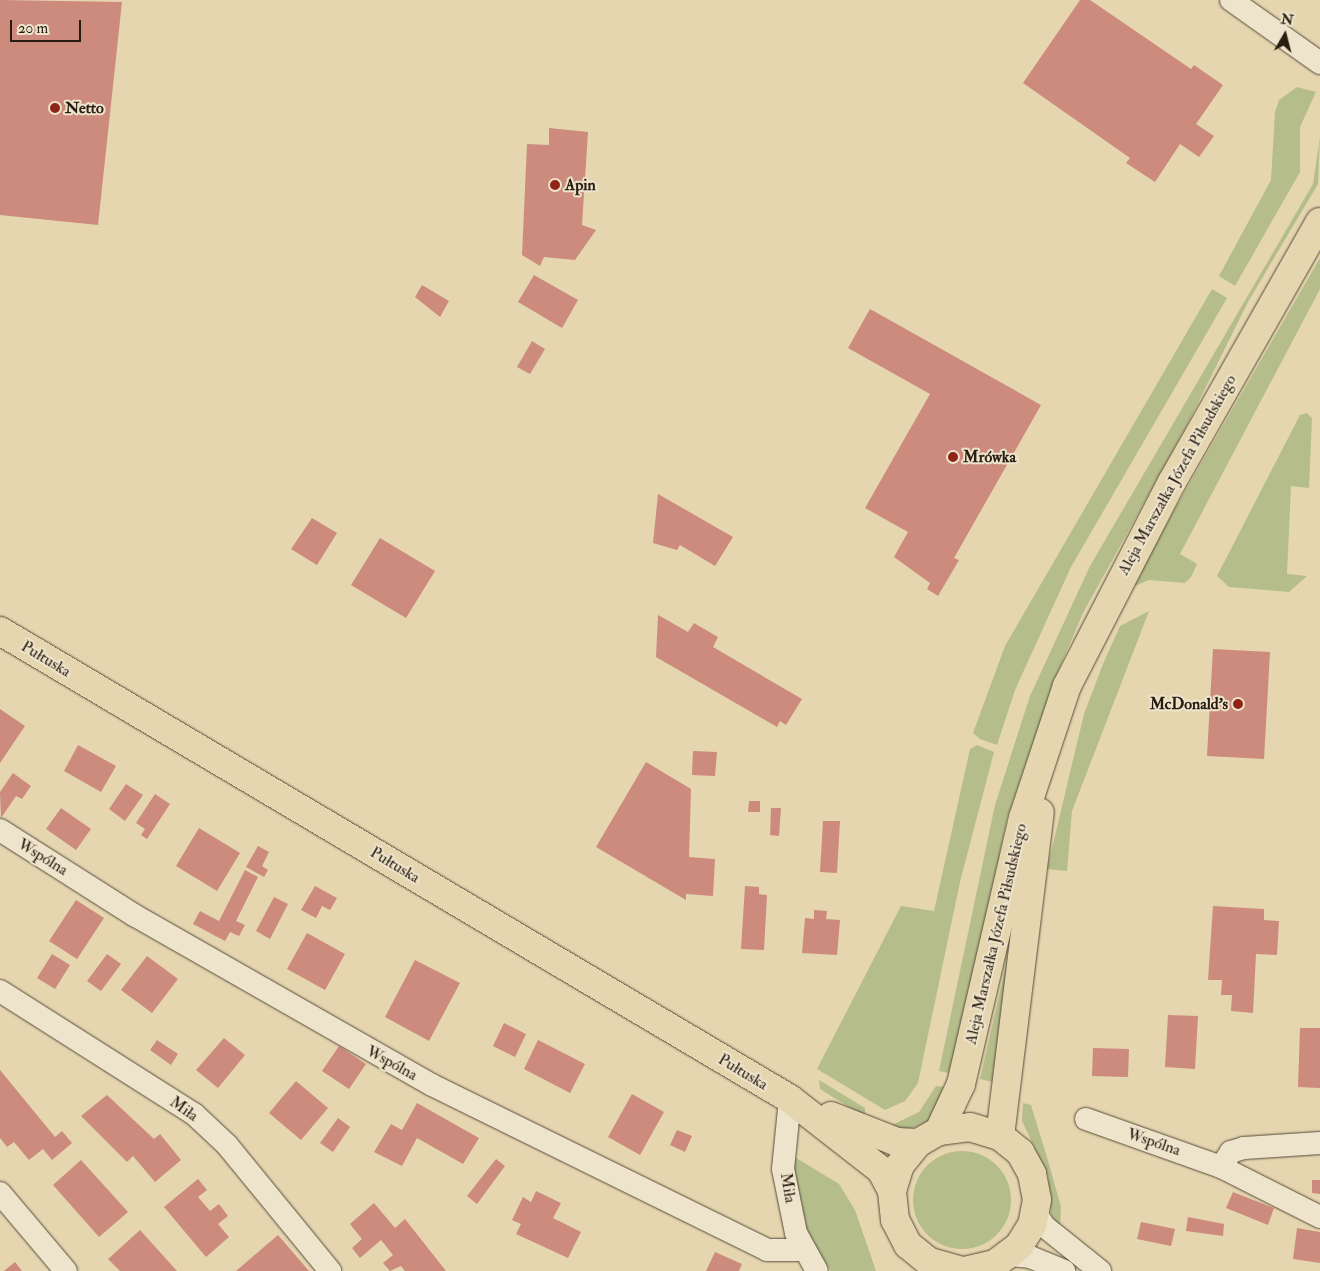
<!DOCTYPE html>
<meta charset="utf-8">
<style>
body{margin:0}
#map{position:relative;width:1320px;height:1271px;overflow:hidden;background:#e5d6b0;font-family:"IM FELL Double Pica",serif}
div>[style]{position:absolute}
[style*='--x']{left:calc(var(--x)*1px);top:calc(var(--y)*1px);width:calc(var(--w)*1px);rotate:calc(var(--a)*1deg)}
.green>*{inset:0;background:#b5bd8b}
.round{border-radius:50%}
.building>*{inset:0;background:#cc8b7c}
.roads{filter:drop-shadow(0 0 1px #574a39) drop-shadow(0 0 1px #574a39)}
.minor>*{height:22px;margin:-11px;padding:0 11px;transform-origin:11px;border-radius:11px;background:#eee4cc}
.major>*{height:28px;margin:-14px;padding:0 14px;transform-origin:14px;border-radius:14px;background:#e5d6b0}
.dots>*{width:14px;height:14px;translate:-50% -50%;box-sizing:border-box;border:2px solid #eee4cc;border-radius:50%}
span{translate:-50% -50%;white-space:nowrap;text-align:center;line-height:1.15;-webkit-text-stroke:4px #eee4cc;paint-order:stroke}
.poi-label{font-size:16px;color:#281c11;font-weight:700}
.left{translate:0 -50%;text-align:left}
.right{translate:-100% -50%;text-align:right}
.street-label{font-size:16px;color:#281c11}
.north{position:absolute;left:1260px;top:10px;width:50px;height:50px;-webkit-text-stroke:4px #eee4cc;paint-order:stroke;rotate:8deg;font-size:14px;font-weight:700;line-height:20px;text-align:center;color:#281c11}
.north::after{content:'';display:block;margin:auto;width:18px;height:22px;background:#281c11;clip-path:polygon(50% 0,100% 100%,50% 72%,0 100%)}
.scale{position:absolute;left:10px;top:20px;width:71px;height:22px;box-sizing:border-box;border:2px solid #281c11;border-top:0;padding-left:6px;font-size:15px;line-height:18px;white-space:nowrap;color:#281c11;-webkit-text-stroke:4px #eee4cc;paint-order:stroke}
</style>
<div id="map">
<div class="green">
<div style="clip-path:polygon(1297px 87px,1316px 92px,1300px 127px,1300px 172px,1235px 286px,1219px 276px,1271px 180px,1275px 112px,1279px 100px)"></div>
<div style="clip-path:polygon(1320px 137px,1318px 184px,1248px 302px,1188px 423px,1083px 613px,1056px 676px,1007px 819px,954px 1074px,939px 1071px,995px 805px,1030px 696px,1090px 566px,1313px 184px)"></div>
<div style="clip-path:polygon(1320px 258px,1320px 289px,1180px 554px,1197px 564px,1191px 577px,1185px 583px,1149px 580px,1135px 586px,1132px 583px)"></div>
<div style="clip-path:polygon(1212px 289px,1227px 298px,1071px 567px,1015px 690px,997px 745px,980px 739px,973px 733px,1005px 646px)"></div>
<div style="clip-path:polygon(1307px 413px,1312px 418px,1309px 488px,1291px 486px,1287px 574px,1307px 576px,1289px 592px,1229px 587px,1217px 576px,1300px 415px)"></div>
<div style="clip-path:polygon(1149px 611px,1072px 811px,1067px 871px,1047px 869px,1084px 714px,1103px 664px,1120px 626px)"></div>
<div style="clip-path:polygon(977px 745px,994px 752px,960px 882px,918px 1083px,905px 1101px,885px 1110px,817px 1069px,901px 906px,934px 911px,970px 749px)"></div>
<div style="clip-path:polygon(1011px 943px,997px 1083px,980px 1079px)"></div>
<div style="clip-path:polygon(819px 1080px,865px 1108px,865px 1117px,820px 1089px)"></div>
<div style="clip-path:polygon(936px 1086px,951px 1088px,930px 1121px,909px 1129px,888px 1127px,919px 1112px)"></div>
<div style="clip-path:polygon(1023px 1103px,1031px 1105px,1049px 1164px,1061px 1207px,1060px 1230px,1051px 1214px,1048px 1176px,1022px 1121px)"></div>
<div class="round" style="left:913px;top:1151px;width:98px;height:98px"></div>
<div style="clip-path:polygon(793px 1156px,839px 1184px,855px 1210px,876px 1271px,831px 1271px,805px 1231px,789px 1167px)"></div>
</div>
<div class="building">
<div style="clip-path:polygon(0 0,122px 2px,98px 225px,0 215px)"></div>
<div style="clip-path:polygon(1080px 0,1090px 0,1191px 69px,1194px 65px,1223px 85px,1196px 124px,1214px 136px,1199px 157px,1180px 144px,1155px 182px,1126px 163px,1130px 158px,1023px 83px)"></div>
<div style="clip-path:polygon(549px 128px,588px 132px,582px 225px,596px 230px,575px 260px,544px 257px,540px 266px,522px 255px,527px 144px,549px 145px)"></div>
<div style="clip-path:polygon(534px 275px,578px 300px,562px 328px,518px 302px)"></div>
<div style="clip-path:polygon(422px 285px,449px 301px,440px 317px,415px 297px)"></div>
<div style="clip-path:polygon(870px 309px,1041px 405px,954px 558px,959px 560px,938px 596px,927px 589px,930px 583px,894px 557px,908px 532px,865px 508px,930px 394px,848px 348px)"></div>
<div style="clip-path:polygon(532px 341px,545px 349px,530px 374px,517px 367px)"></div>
<div style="clip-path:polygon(658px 494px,733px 537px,715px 566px,680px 545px,677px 550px,653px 543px)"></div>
<div style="clip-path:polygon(312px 518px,337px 533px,317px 565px,291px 549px)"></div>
<div style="clip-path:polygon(380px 538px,435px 571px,406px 618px,351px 585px)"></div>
<div style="clip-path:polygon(658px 615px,688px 632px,694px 623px,718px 637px,713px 647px,802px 699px,786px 725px,780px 721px,777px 727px,656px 657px)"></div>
<div style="clip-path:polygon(1213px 649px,1270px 652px,1264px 759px,1207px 756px)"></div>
<div style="clip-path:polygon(0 709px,25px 726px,0 763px)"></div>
<div style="clip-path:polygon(78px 745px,116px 766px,101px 792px,64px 771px)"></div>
<div style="clip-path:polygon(693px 751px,717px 752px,715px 776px,692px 775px)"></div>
<div style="clip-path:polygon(646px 762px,691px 789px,689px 857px,715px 859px,713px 896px,686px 894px,686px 900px,596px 847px)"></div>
<div style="clip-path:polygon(13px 773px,31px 786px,22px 799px,16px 796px,1px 818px,0 792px)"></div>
<div style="clip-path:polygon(126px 784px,143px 795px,125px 821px,109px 809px)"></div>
<div style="clip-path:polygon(155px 794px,170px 804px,147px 839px,141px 835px,145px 829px,136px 823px)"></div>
<div style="clip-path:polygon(749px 801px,760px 801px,760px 812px,748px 812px)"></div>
<div style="clip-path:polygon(61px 808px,91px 829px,76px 850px,46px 829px)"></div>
<div style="clip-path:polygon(771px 808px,781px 808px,779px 836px,770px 835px)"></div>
<div style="clip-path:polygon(823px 821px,840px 821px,837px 873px,820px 872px)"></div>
<div style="clip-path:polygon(199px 828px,240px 853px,217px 891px,176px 866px)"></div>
<div style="clip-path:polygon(258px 846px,269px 852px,262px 866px,268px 870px,264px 877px,246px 867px)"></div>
<div style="clip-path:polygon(245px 870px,258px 877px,236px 921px,245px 925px,239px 936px,230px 932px,225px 941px,193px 924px,200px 911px,219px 921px)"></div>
<div style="clip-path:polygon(315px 886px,337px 898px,330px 910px,322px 906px,316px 918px,301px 910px)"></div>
<div style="clip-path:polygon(745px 886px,759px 887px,759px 894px,767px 895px,764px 950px,741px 949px)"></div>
<div style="clip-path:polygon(274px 897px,288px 904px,270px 939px,256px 931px)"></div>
<div style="clip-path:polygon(76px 900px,104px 918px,77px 959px,49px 941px)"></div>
<div style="clip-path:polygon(1213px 906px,1264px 909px,1264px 920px,1279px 921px,1277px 955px,1256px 954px,1253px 1013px,1231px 1011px,1232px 995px,1221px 995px,1222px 980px,1208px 980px)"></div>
<div style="clip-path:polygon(814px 910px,827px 911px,826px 919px,840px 920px,837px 955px,802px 953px,805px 918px,814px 919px)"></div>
<div style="clip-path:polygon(307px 933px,345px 954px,325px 990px,287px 969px)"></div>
<div style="clip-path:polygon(52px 954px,70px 965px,55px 989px,37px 978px)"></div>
<div style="clip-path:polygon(107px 954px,121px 964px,101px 991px,87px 981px)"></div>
<div style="clip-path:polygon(147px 956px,178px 979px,152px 1013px,121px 990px)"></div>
<div style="clip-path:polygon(415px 960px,460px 983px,429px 1041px,385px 1017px)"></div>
<div style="clip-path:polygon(1168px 1015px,1198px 1016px,1195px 1069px,1165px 1067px)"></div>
<div style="clip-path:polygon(504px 1023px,526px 1034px,515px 1057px,493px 1046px)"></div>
<div style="clip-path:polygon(1300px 1028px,1320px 1028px,1320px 1088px,1298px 1087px)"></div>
<div style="clip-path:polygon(224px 1038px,245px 1055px,218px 1088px,196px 1070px)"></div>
<div style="clip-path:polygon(157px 1040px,178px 1054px,171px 1065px,150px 1050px)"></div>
<div style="clip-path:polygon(538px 1040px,585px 1064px,570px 1093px,524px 1069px)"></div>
<div style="clip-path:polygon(339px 1046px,366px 1064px,349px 1089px,322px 1071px)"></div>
<div style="clip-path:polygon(1093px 1048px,1129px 1049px,1128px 1077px,1092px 1076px)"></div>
<div style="clip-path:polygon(0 1070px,55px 1137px,62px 1131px,72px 1143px,52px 1160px,43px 1149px,29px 1160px,14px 1142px,7px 1147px,0 1138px)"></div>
<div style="clip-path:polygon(296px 1081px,328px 1108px,301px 1140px,269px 1113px)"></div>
<div style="clip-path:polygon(632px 1094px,664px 1112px,640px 1155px,608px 1137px)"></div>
<div style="clip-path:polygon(107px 1095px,154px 1139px,160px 1134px,181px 1160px,155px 1182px,133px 1156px,127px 1162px,81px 1116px)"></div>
<div style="clip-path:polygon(417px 1103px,479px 1138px,463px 1164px,417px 1138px,402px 1166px,374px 1152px,391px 1124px,402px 1130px)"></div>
<div style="clip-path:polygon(338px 1118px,350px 1127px,333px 1152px,320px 1143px)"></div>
<div style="clip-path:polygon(677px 1130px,692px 1136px,685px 1152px,670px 1145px)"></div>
<div style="clip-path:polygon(496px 1159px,505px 1166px,477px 1204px,467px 1196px)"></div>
<div style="clip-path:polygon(81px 1160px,128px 1212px,99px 1237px,53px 1185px)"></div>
<div style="clip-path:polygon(198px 1179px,207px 1190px,198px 1197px,210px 1211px,219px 1204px,228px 1216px,218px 1224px,229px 1237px,206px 1257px,164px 1207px)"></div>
<div style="clip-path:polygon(1312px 1180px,1320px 1180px,1320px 1194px,1312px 1193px)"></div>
<div style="clip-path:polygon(536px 1191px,561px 1203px,553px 1218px,581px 1232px,568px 1258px,516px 1234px,521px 1224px,512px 1220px,523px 1197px,531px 1202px)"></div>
<div style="clip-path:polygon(1233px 1192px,1274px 1208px,1268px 1225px,1226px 1208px)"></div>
<div style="clip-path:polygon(374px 1203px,395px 1228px,405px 1219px,446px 1271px,405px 1271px,401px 1266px,390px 1271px,383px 1263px,393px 1255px,381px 1240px,360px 1258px,352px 1248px,362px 1239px,350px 1224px)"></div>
<div style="clip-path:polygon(1188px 1217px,1224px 1224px,1223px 1236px,1186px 1231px)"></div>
<div style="clip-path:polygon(1141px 1222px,1175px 1229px,1171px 1246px,1137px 1239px)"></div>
<div style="clip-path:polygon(1297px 1228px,1320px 1232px,1320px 1263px,1293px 1259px)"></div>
<div style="clip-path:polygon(140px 1230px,177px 1271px,120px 1271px,108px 1259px)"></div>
<div style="clip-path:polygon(278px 1235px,309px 1271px,236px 1271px)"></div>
<div style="clip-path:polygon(715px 1252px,742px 1264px,739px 1271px,706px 1271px)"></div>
<div style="clip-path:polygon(15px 1262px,22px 1271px,4px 1271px)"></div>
</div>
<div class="roads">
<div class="minor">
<div style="--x:1231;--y:0;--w:109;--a:35.3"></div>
<div style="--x:0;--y:830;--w:159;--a:32.4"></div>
<div style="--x:134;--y:915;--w:343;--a:29.7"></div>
<div style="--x:432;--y:1085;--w:373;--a:26.2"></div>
<div style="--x:767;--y:1250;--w:37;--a:0"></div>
<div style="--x:0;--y:991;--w:230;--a:32.4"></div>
<div style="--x:194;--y:1114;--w:45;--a:43.2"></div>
<div style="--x:227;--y:1145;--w:163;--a:50.7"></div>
<div style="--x:790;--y:1099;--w:70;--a:95.7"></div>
<div style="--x:783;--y:1169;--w:65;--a:78.5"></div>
<div style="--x:796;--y:1233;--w:43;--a:61.1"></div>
<div style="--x:1086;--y:1119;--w:143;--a:19.6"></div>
<div style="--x:1320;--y:1143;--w:76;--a:176.2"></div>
<div style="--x:1244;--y:1148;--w:14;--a:163"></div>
<div style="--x:1231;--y:1152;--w:18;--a:124"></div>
<div style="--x:1221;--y:1167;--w:111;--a:26.8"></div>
<div style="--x:0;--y:1193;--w:102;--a:49.8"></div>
<div style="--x:1035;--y:1212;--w:17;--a:57"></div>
<div style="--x:1044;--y:1226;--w:72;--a:38.8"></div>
<div style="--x:1009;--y:1255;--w:21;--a:5"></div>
<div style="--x:1030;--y:1257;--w:37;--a:22"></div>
</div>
<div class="major">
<div style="--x:0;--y:631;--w:918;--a:30.64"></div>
<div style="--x:790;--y:1099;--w:115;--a:38"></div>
<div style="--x:881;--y:1170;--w:24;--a:62"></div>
<div style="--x:831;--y:1116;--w:71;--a:21.5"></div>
<div style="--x:897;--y:1142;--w:21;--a:3"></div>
<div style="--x:939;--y:1131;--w:52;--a:-64.9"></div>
<div style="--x:961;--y:1084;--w:273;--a:-76.9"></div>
<div style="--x:1023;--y:818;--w:139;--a:-71.6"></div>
<div style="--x:1067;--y:686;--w:229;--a:-62.8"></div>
<div style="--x:1172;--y:482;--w:299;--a:-60.4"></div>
<div style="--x:1000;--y:1136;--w:326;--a:-83"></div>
<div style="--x:962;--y:1271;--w:35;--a:-164"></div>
<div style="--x:928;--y:1261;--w:26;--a:-141"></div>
<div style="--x:908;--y:1245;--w:28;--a:-117"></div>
<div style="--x:895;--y:1220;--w:29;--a:-96"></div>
<div style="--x:892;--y:1191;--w:27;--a:-73"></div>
<div style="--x:900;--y:1165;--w:28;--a:-51"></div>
<div style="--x:918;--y:1143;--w:24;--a:-30"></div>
<div style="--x:939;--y:1131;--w:31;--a:-7"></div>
<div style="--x:970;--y:1127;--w:31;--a:17"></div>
<div style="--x:1000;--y:1136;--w:26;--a:39"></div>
<div style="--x:1020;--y:1152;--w:25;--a:61"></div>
<div style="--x:1032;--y:1174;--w:26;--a:79"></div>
<div style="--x:1037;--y:1200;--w:25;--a:101"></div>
<div style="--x:1032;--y:1225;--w:25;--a:122"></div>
<div style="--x:1019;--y:1246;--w:30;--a:143"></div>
<div style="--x:995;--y:1264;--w:31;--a:167"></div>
</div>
</div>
<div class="dots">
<div style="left:55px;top:108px;background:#8f2418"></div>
<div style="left:555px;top:185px;background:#8f2418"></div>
<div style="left:953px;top:457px;background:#8f2418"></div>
<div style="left:1238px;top:704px;background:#8f2418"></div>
</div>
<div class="poi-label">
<span class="left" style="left:65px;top:108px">Netto</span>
<span class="left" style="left:565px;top:185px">Apin</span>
<span class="left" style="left:963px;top:457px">Mrówka</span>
<span class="right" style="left:1228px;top:704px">McDonald's</span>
</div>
<div class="street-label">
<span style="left:1177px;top:475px;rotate:-61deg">Aleja Marszałka Józefa Piłsudskiego</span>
<span style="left:46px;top:659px;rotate:31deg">Pułtuska</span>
<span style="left:43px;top:857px;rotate:32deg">Wspólna</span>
<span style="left:395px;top:865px;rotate:31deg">Pułtuska</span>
<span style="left:996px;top:934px;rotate:-77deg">Aleja Marszałka Józefa Piłsudskiego</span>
<span style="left:392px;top:1063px;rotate:29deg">Wspólna</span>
<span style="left:743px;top:1072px;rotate:31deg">Pułtuska</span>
<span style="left:184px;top:1109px;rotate:35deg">Miła</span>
<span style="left:1154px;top:1142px;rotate:19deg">Wspólna</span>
<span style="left:788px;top:1188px;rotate:80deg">Miła</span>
</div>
<div class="north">N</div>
<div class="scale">20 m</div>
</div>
